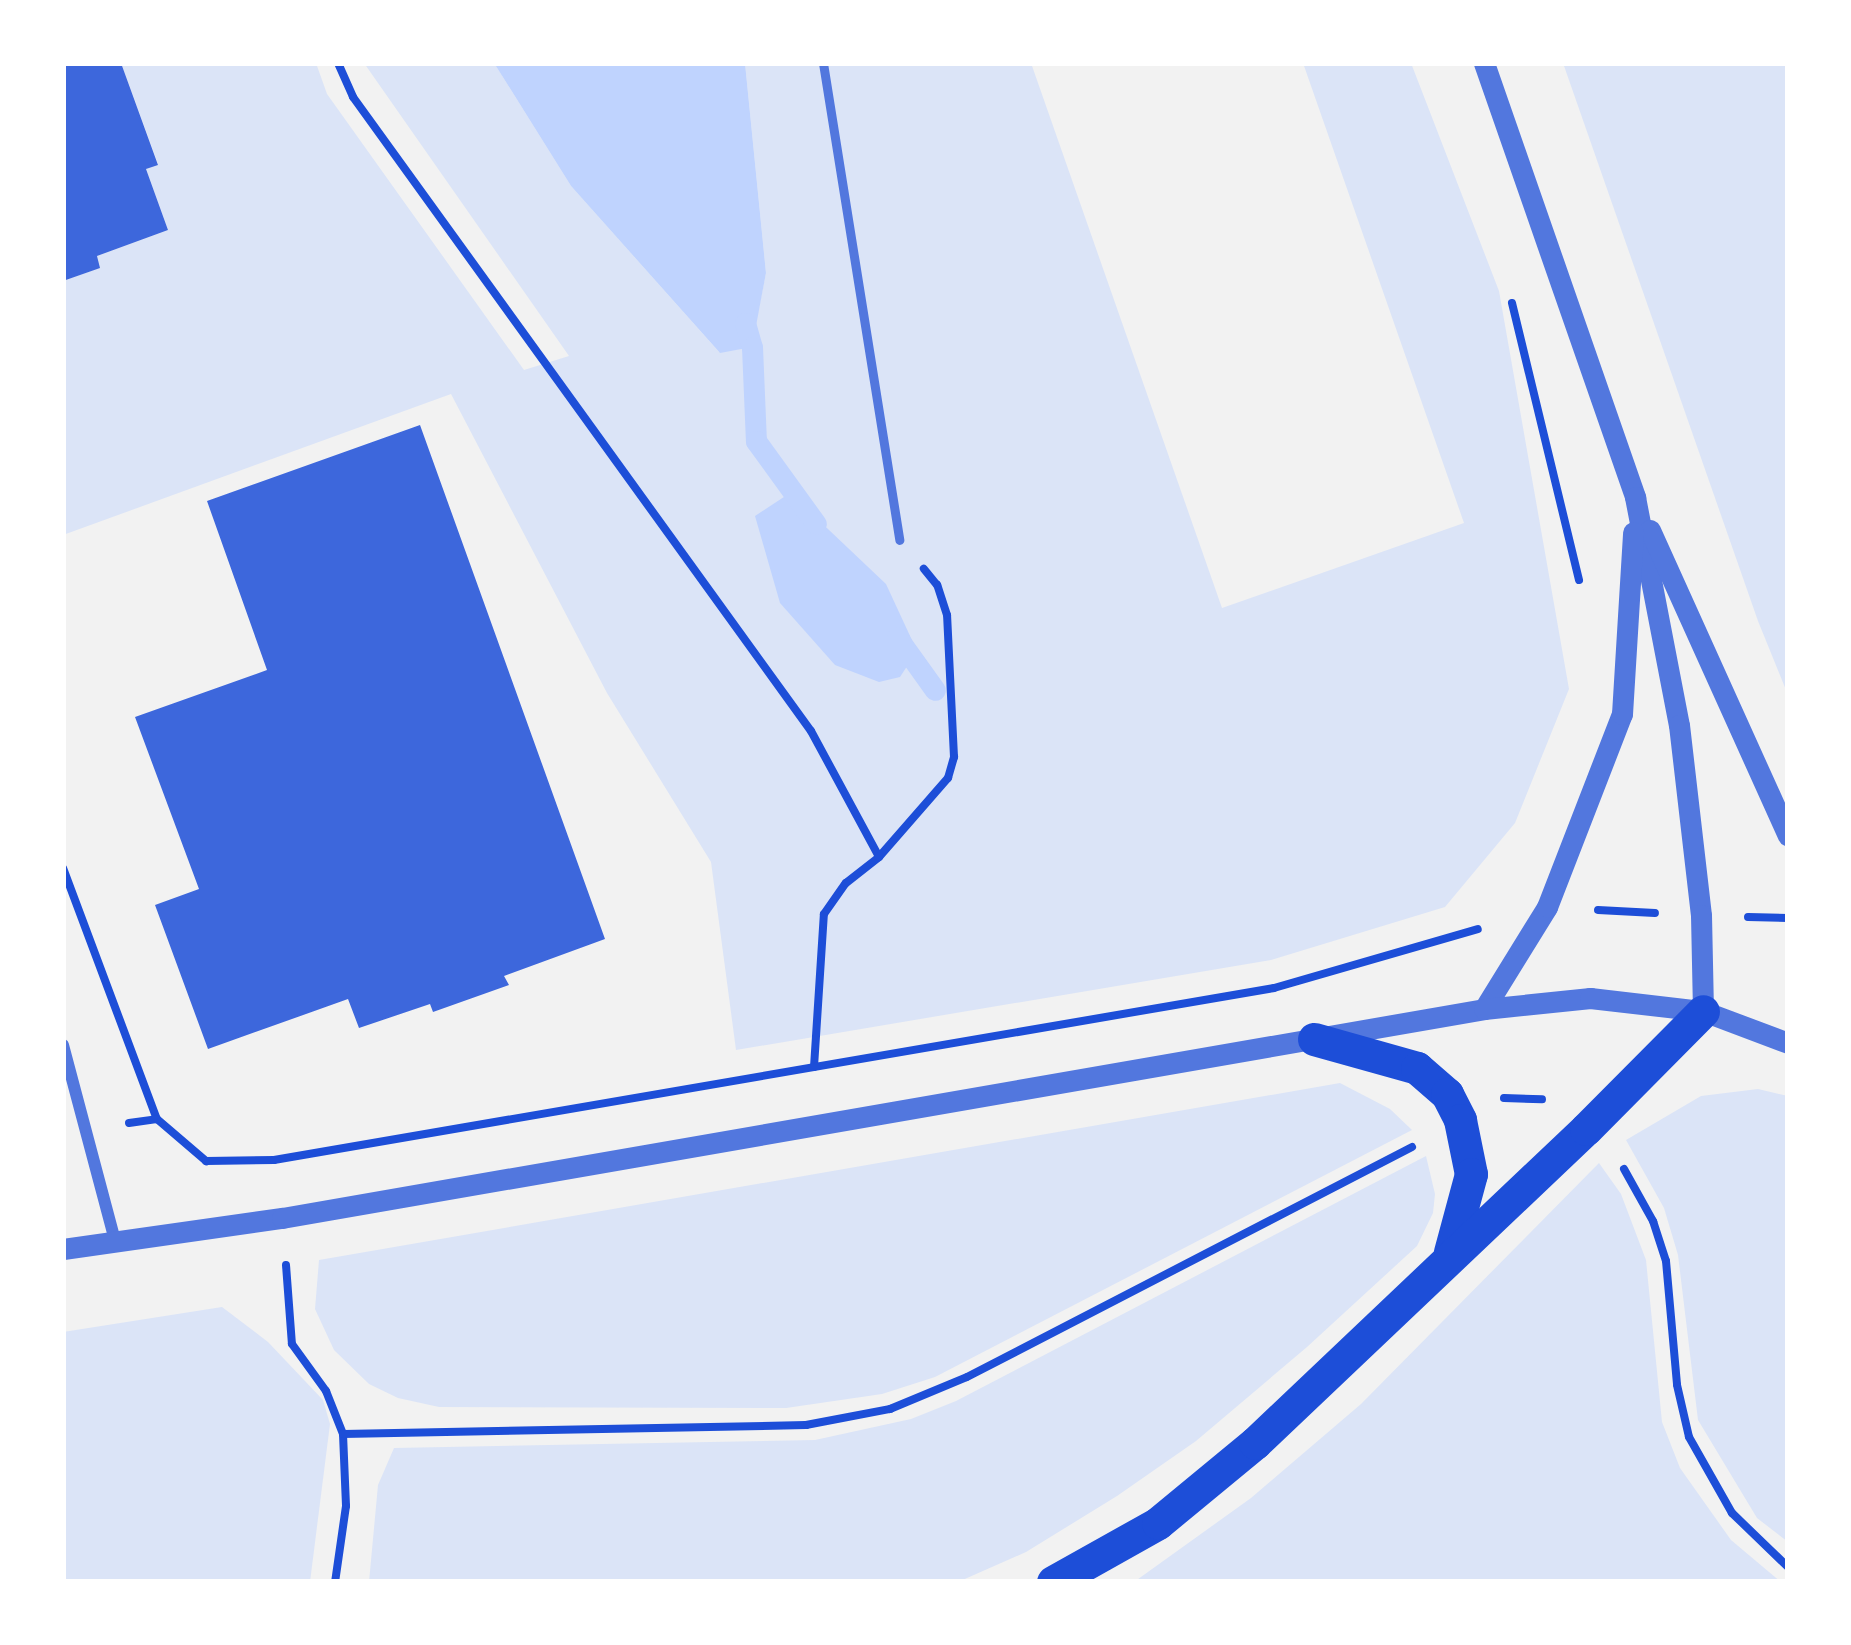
<!DOCTYPE html>
<style>
body{margin:0}
#map{position:relative;width:1851px;height:1645px;overflow:hidden;background:#f2f2f2;font-family:Literata,serif}
div>[style]{position:absolute}
[style*='--x']{left:calc(var(--x)*1px);top:calc(var(--y)*1px);width:calc(var(--w)*1px);rotate:calc(var(--a)*1deg)}
.green>*{inset:0;background:#dbe4f7}
.water>*{inset:0;background:#bfd3fe}
.stream>*{height:21px;margin:-10.5px;padding:0 10.5px;transform-origin:10.5px;border-radius:10.5px;background:#bfd3fe}
.building>*{inset:0;background:#3d67dc}
.path>*{height:8px;margin:-4px;padding:0 4px;transform-origin:4px;border-radius:4px;background:#1d4ed8}
.service>*{height:9px;margin:-4.5px;padding:0 4.5px;transform-origin:4.5px;border-radius:4.5px;background:#5277de}
.minor>*{height:12px;margin:-6px;padding:0 6px;transform-origin:6px;border-radius:6px;background:#5277de}
.tertiary>*{height:21px;margin:-10.5px;padding:0 10.5px;transform-origin:10.5px;border-radius:10.5px;background:#5277de}
.trunk>*{height:33px;margin:-16.5px;padding:0 16.5px;transform-origin:16.5px;border-radius:16.5px;background:#1d4ed8}
span{translate:-50% -50%;white-space:nowrap;text-align:center;line-height:1.15;-webkit-text-stroke:9px #fff;paint-order:stroke}
.frame{position:absolute;inset:0;border:66px solid #fff;pointer-events:none}
</style>
<div id="map">
<div class="green">
<div style="clip-path:polygon(121px 63px,316px 63px,327px 94px,524px 370px,569px 356px,364px 63px,494px 63px,571px 186px,719px 352px,751px 347px,766px 273px,745px 63px,1031px 63px,1222px 608px,1464px 523px,1303px 63px,1411px 63px,1499px 291px,1569px 689px,1515px 823px,1445px 907px,1271px 960px,736px 1050px,711px 862px,607px 693px,451px 394px,63px 535px,63px 281px,99px 268px,97px 256px,168px 230px,146px 169px,158px 164px)"></div>
<div style="clip-path:polygon(1563px 63px,1788px 63px,1788px 695px,1758px 621px)"></div>
<div style="clip-path:polygon(1340px 1083px,1390px 1109px,1412px 1130px,935px 1377px,882px 1394px,786px 1408px,439px 1407px,398px 1398px,369px 1384px,334px 1350px,315px 1309px,319px 1260px)"></div>
<div style="clip-path:polygon(1758px 1089px,1788px 1096px,1788px 1542px,1757px 1518px,1698px 1420px,1678px 1255px,1664px 1208px,1626px 1140px,1701px 1096px)"></div>
<div style="clip-path:polygon(1426px 1156px,1435px 1194px,1433px 1213px,1417px 1246px,1307px 1347px,1196px 1441px,1117px 1496px,1026px 1552px,958px 1582px,369px 1582px,378px 1485px,394px 1448px,815px 1440px,911px 1419px,956px 1401px)"></div>
<div style="clip-path:polygon(1599px 1163px,1621px 1194px,1646px 1260px,1662px 1422px,1680px 1468px,1731px 1540px,1781px 1582px,1134px 1582px,1251px 1498px,1361px 1404px)"></div>
<div style="clip-path:polygon(222px 1307px,268px 1342px,323px 1400px,330px 1424px,310px 1582px,63px 1582px,63px 1332px)"></div>
</div>
<div class="water">
<div style="clip-path:polygon(494px 63px,745px 63px,766px 273px,752px 347px,720px 353px,571px 186px)"></div>
<div style="clip-path:polygon(790px 493px,886px 584px,917px 651px,900px 677px,879px 682px,835px 665px,780px 603px,755px 516px)"></div>
</div>
<div class="stream">
<div style="--x:745;--y:323;--w:25;--a:74"></div>
<div style="--x:752;--y:347;--w:94;--a:87.6"></div>
<div style="--x:756;--y:441;--w:102;--a:54.1"></div>
<div style="--x:897;--y:637;--w:65;--a:54.4"></div>
</div>
<div class="building">
<div style="clip-path:polygon(63px 63px,121px 63px,158px 165px,146px 169px,168px 230px,97px 256px,100px 268px,63px 281px)"></div>
<div style="clip-path:polygon(420px 425px,605px 939px,504px 976px,509px 985px,433px 1012px,430px 1004px,359px 1028px,348px 999px,208px 1049px,155px 905px,199px 889px,135px 717px,267px 670px,207px 501px)"></div>
</div>
<div class="path">
<div style="--x:338;--y:63;--w:37;--a:66"></div>
<div style="--x:353;--y:97;--w:782;--a:54.16"></div>
<div style="--x:811;--y:731;--w:143;--a:61.6"></div>
<div style="--x:1512;--y:303;--w:285;--a:76.4"></div>
<div style="--x:63;--y:868;--w:268;--a:69.5"></div>
<div style="--x:157;--y:1119;--w:65;--a:40.6"></div>
<div style="--x:206;--y:1161;--w:68;--a:-0.8"></div>
<div style="--x:1598;--y:910;--w:57;--a:3"></div>
<div style="--x:1748;--y:917;--w:40;--a:1.4"></div>
<div style="--x:814;--y:1067;--w:153;--a:-86.3"></div>
<div style="--x:824;--y:914;--w:38;--a:-55"></div>
<div style="--x:846;--y:883;--w:42;--a:-38.2"></div>
<div style="--x:879;--y:857;--w:105;--a:-48.9"></div>
<div style="--x:948;--y:778;--w:22;--a:-74"></div>
<div style="--x:954;--y:757;--w:142;--a:-92.8"></div>
<div style="--x:947;--y:615;--w:32;--a:-108"></div>
<div style="--x:937;--y:585;--w:21;--a:-129"></div>
<div style="--x:1504;--y:1098;--w:38;--a:2"></div>
<div style="--x:129;--y:1123;--w:28;--a:-8"></div>
<div style="--x:274;--y:1160;--w:1015;--a:-9.76"></div>
<div style="--x:1274;--y:988;--w:212;--a:-16.1"></div>
<div style="--x:1624;--y:1169;--w:60;--a:60.9"></div>
<div style="--x:1653;--y:1221;--w:42;--a:72"></div>
<div style="--x:1666;--y:1261;--w:124;--a:84.9"></div>
<div style="--x:1677;--y:1385;--w:53;--a:77"></div>
<div style="--x:1689;--y:1437;--w:87;--a:60.5"></div>
<div style="--x:1732;--y:1513;--w:78;--a:44"></div>
<div style="--x:286;--y:1265;--w:79;--a:85.7"></div>
<div style="--x:292;--y:1344;--w:58;--a:54.1"></div>
<div style="--x:326;--y:1391;--w:46;--a:68.4"></div>
<div style="--x:343;--y:1434;--w:72;--a:87.6"></div>
<div style="--x:346;--y:1506;--w:77;--a:98.2"></div>
<div style="--x:343;--y:1434;--w:463;--a:-1.1"></div>
<div style="--x:806;--y:1425;--w:86;--a:-10.8"></div>
<div style="--x:890;--y:1409;--w:83;--a:-22.6"></div>
<div style="--x:967;--y:1377;--w:501;--a:-27.33"></div>
</div>
<div class="service">
<div style="--x:823;--y:63;--w:483;--a:80.9"></div>
</div>
<div class="minor">
<div style="--x:63;--y:1045;--w:203;--a:75.1"></div>
</div>
<div class="tertiary">
<div style="--x:1484;--y:63;--w:460;--a:70.8"></div>
<div style="--x:1635;--y:497;--w:232;--a:79.1"></div>
<div style="--x:1679;--y:725;--w:191;--a:83.4"></div>
<div style="--x:1701;--y:915;--w:96;--a:88.8"></div>
<div style="--x:1650;--y:530;--w:335;--a:65.7"></div>
<div style="--x:1484;--y:1009;--w:120;--a:-58.3"></div>
<div style="--x:1547;--y:907;--w:207;--a:-68.8"></div>
<div style="--x:1622;--y:714;--w:182;--a:-86.5"></div>
<div style="--x:63;--y:1249;--w:221;--a:-8.1"></div>
<div style="--x:282;--y:1218;--w:1220;--a:-9.86"></div>
<div style="--x:1484;--y:1009;--w:107;--a:-5.9"></div>
<div style="--x:1590;--y:998;--w:114;--a:6.6"></div>
<div style="--x:1703;--y:1011;--w:91;--a:20.6"></div>
</div>
<div class="trunk">
<div style="--x:1314;--y:1039;--w:107;--a:15.7"></div>
<div style="--x:1417;--y:1068;--w:40;--a:41"></div>
<div style="--x:1447;--y:1094;--w:29;--a:63"></div>
<div style="--x:1460;--y:1120;--w:55;--a:78.5"></div>
<div style="--x:1471;--y:1174;--w:81;--a:105.1"></div>
<div style="--x:1053;--y:1582;--w:120;--a:-29.3"></div>
<div style="--x:1158;--y:1523;--w:126;--a:-39.5"></div>
<div style="--x:1255;--y:1443;--w:456;--a:-43.5"></div>
<div style="--x:1586;--y:1129;--w:166;--a:-45.2"></div>
</div>
<div class="frame"></div>
</div>
